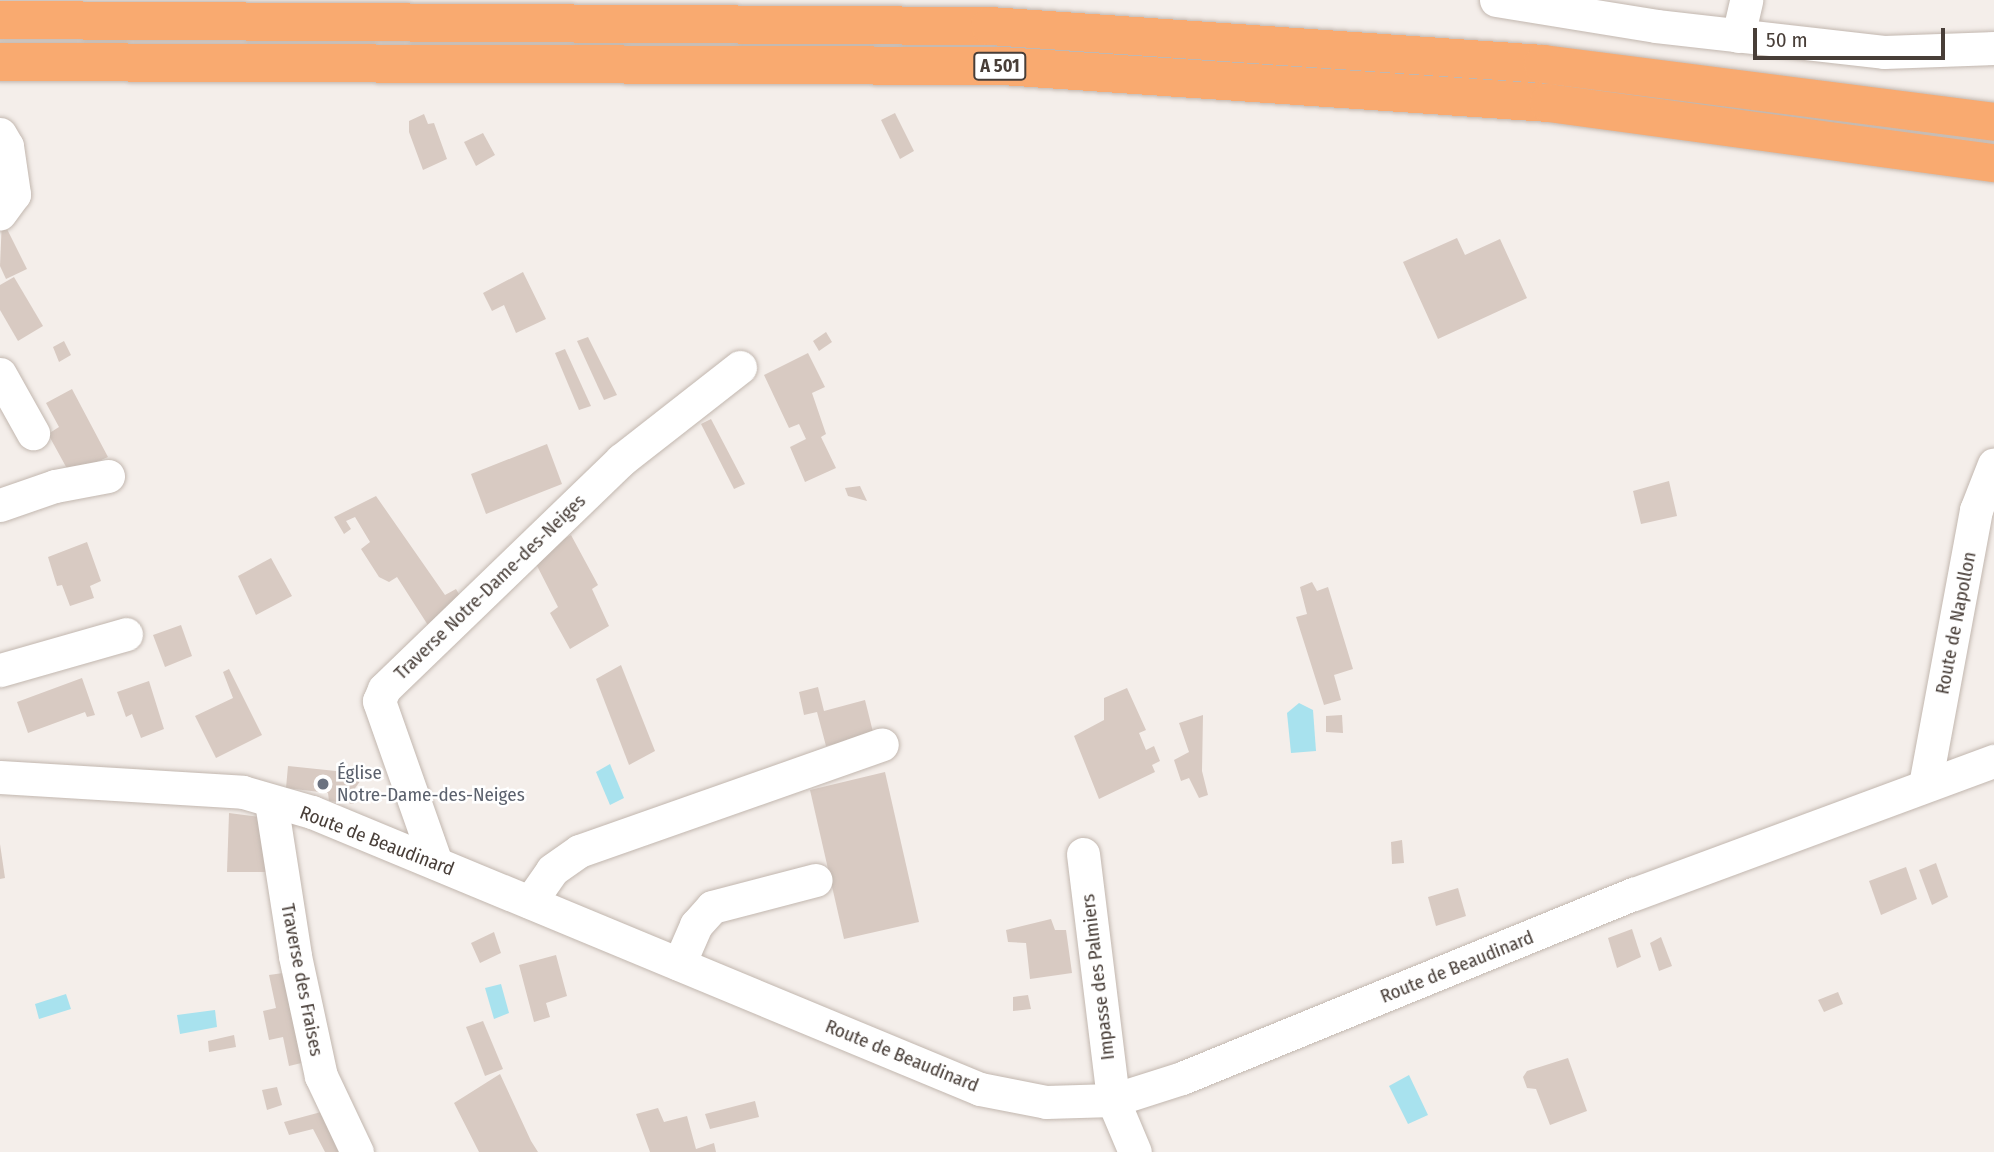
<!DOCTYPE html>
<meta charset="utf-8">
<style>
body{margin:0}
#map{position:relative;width:1994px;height:1152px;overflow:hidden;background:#f4eeea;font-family:"Fira Sans Condensed",sans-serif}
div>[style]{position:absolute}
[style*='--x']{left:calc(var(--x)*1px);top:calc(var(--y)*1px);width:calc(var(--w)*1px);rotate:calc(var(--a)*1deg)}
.water>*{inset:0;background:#a8e2ee}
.building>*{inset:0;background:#d8cac2}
.roads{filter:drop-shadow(0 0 2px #c2b7af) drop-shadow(0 0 2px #c2b7af)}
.minor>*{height:33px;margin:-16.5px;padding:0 16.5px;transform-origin:16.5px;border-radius:16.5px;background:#fff}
.highway>*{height:38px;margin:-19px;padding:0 19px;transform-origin:19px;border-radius:19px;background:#f9aa70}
.dots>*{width:19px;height:19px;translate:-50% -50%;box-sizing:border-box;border:4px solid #fff;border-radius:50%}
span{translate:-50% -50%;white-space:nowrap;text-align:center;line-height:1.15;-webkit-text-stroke:5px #fff;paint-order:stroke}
.shield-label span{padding:2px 5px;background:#fff;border:2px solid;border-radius:5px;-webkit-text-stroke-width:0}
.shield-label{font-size:18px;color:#483e38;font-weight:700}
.street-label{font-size:19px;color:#483e38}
.worship-label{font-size:19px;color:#5b616d}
.left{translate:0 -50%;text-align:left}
.scale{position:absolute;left:1753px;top:28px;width:192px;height:32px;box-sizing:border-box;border:4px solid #483e38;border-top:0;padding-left:9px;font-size:21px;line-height:24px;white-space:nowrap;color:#483e38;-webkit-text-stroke:5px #fff;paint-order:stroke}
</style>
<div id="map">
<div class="water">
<div style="clip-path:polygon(1299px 703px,1313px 710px,1316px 751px,1291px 753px,1287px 713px)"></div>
<div style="clip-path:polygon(610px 764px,624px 798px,610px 805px,596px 772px)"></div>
<div style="clip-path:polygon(501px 984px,509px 1013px,494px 1019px,485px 988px)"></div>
<div style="clip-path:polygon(66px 994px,71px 1009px,39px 1019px,35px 1004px)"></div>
<div style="clip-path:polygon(215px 1010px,217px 1027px,180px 1034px,177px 1015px)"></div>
<div style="clip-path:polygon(1409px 1075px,1428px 1115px,1408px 1124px,1389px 1086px)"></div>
</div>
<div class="building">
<div style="clip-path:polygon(895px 113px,914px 151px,900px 159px,881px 120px)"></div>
<div style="clip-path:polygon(424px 114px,428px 124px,434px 123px,447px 159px,423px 170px,409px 132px,409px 121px)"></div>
<div style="clip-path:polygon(483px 133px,495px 155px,476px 166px,464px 142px)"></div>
<div style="clip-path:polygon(2px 219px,27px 269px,6px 279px,0 266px)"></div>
<div style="clip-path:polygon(1457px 238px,1465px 255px,1500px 239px,1527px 298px,1438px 339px,1403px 262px)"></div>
<div style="clip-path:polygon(523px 272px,546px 319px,516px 333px,504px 305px,492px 311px,483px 293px)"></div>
<div style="clip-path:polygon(14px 277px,43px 326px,18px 341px,0 310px,0 285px)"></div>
<div style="clip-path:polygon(826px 332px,832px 342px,819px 351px,813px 341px)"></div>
<div style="clip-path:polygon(588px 337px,617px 395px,604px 400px,577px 341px)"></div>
<div style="clip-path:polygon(64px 341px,71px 355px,59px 362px,53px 347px)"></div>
<div style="clip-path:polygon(565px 349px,591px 406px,579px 410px,555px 353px)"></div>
<div style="clip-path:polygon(808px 353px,825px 387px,812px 393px,826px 434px,821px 437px,836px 468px,805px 482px,790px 447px,806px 439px,799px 424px,789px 428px,764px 375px)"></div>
<div style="clip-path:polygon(72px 389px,108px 457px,70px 474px,48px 434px,59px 427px,46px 403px)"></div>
<div style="clip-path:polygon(711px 419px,745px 484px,734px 489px,701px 424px)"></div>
<div style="clip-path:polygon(547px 444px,562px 484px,486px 514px,471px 474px)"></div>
<div style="clip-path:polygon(1669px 481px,1677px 516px,1641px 524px,1633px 491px)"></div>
<div style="clip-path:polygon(860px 486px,867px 501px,848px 496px,845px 488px)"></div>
<div style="clip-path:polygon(376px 496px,445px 595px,456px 589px,463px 601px,433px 633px,397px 577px,389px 582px,379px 577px,361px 549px,370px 542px,355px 517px,346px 521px,351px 529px,344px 534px,334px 517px)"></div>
<div style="clip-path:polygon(571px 535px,598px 585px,592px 589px,609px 626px,570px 649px,550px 613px,558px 607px,532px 556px)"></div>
<div style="clip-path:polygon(87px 542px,101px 581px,90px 586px,94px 598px,70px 606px,62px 585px,57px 586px,48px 557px)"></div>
<div style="clip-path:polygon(271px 558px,292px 596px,256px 615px,238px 576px)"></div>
<div style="clip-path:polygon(1312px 582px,1317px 591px,1328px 587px,1353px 669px,1334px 675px,1341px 700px,1324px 705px,1296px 617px,1307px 614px,1300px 587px)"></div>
<div style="clip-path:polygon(181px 625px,192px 656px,165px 667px,153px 635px)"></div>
<div style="clip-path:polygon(621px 665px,655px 751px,629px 765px,596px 679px)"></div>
<div style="clip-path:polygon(229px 669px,262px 735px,216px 758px,195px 716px,233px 698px,223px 672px)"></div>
<div style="clip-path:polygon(82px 678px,95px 715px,87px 717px,85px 712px,28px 733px,17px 702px)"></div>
<div style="clip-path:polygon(149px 681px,164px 729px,141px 738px,132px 714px,126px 717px,117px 692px)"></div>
<div style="clip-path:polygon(818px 687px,824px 711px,865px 700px,874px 736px,826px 746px,817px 712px,804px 715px,799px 692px)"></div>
<div style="clip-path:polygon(1127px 688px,1146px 730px,1139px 733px,1146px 750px,1154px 746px,1160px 761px,1152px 765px,1155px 772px,1099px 799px,1074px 736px,1104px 720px,1104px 698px)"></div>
<div style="clip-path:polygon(1203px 715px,1202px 771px,1208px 795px,1199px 798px,1189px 778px,1181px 781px,1174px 760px,1189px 752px,1179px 723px)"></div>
<div style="clip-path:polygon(1342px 715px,1343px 733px,1326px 732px,1326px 716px)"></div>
<div style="clip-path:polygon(288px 766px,355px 773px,361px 780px,353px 791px,354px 804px,329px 801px,328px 793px,286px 788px)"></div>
<div style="clip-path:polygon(885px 772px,919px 922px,844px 939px,810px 790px)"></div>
<div style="clip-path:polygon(229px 813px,259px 817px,272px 872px,227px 872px)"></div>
<div style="clip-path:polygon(1402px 840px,1404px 863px,1392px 864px,1391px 842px)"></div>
<div style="clip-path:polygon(0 844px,5px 878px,0 879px)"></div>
<div style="clip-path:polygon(1936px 863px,1948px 897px,1932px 905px,1919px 870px)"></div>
<div style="clip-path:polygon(1906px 867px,1917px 899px,1881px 915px,1869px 881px)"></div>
<div style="clip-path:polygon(1458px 888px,1466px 916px,1436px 926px,1428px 897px)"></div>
<div style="clip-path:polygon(1051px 919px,1055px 930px,1066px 930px,1072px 973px,1030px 979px,1026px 943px,1008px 942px,1006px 930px)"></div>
<div style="clip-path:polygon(1632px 929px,1641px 957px,1617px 968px,1608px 938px)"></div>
<div style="clip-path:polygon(494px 932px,501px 953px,480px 963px,471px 943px)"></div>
<div style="clip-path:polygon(1661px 937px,1672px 966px,1659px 971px,1650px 943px)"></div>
<div style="clip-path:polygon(556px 955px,567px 996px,546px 1003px,550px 1017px,534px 1022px,519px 965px)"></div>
<div style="clip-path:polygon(290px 972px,310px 1061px,289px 1066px,283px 1037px,269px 1040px,263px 1011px,276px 1008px,269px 975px)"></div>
<div style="clip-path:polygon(1838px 992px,1843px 1004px,1824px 1012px,1818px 1000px)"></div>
<div style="clip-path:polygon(1028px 995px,1031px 1009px,1013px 1011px,1013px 997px)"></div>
<div style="clip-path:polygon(483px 1021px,503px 1069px,485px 1076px,466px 1027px)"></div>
<div style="clip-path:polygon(234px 1035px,236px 1047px,209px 1052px,208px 1041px)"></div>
<div style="clip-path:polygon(1568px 1058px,1587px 1111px,1550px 1125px,1536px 1089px,1527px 1088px,1523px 1077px,1527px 1071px)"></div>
<div style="clip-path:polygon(500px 1074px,531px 1141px,538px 1152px,479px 1152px,454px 1103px)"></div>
<div style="clip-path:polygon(277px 1087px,282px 1105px,267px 1110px,262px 1090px)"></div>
<div style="clip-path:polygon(755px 1101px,759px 1117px,710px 1129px,705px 1114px)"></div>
<div style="clip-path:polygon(658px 1108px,664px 1122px,687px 1116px,696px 1149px,714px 1143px,716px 1152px,650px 1152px,636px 1114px)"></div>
<div style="clip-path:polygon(321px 1112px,340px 1152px,325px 1152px,313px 1129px,289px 1135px,284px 1122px)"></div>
</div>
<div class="roads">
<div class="minor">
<div style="--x:1496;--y:0;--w:162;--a:9.2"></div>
<div style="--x:1656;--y:26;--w:229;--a:6.5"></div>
<div style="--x:1884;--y:52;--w:110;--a:-2.1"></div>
<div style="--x:1738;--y:36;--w:37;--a:-77"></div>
<div style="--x:0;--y:134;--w:14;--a:60"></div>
<div style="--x:7;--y:146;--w:49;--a:81.7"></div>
<div style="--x:14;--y:194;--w:24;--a:126"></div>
<div style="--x:0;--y:374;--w:68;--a:60.8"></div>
<div style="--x:0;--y:505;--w:58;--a:-19.1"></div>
<div style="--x:55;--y:486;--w:54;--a:-10.7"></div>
<div style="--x:0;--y:670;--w:131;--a:-15.9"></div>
<div style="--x:0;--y:777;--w:243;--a:3.5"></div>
<div style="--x:243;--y:792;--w:72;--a:16.2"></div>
<div style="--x:312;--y:812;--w:723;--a:22.52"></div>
<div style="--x:980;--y:1089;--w:67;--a:11.1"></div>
<div style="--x:1046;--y:1102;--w:67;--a:-1.7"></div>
<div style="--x:1113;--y:1100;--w:72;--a:-17.7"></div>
<div style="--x:1182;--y:1078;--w:488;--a:-22.2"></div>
<div style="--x:1634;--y:894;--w:384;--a:-20.3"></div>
<div style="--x:1925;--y:785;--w:280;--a:-79.5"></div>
<div style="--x:1976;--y:510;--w:49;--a:-68.6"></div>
<div style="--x:271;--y:802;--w:156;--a:81.1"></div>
<div style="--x:295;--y:956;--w:123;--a:77.8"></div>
<div style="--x:321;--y:1076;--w:84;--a:64.7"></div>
<div style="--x:1083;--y:854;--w:248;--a:83"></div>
<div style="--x:1113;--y:1100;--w:56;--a:67.1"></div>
<div style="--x:436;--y:863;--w:172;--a:-109.4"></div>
<div style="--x:379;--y:701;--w:13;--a:-67"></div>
<div style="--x:384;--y:689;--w:330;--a:-44"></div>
<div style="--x:621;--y:460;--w:151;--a:-38"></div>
<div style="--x:530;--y:902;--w:39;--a:-55"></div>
<div style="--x:552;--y:870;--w:33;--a:-35"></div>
<div style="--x:579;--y:851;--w:321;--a:-19.4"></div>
<div style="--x:679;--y:964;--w:43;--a:-66.4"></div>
<div style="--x:696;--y:925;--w:24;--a:-48"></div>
<div style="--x:712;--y:907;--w:107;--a:-14.6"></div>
</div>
<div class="highway">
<div style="--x:0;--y:20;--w:990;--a:0.35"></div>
<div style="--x:990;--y:26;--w:554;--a:3.93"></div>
<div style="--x:1543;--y:64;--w:455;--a:7.3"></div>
<div style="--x:0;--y:62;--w:1002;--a:0.23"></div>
<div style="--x:1002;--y:66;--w:548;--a:3.87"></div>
<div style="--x:1549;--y:103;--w:449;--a:7.7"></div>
</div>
</div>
<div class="dots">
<div style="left:323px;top:784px;background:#6b7280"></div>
</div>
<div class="shield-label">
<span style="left:1000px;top:66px">A 501</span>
</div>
<div class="street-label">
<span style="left:490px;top:587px;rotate:-44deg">Traverse Notre-Dame-des-Neiges</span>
<span style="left:1956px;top:623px;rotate:-79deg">Route de Napollon</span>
<span style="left:377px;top:841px;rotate:21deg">Route de Beaudinard</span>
<span style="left:1457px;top:967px;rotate:-22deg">Route de Beaudinard</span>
<span style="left:1098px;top:977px;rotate:-97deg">Impasse des Palmiers</span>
<span style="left:302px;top:980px;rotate:79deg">Traverse des Fraises</span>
<span style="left:902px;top:1056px;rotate:22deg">Route de Beaudinard</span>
</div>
<div class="worship-label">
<span class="left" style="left:337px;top:784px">Église<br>Notre-Dame-des-Neiges</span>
</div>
<div class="scale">50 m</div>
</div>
